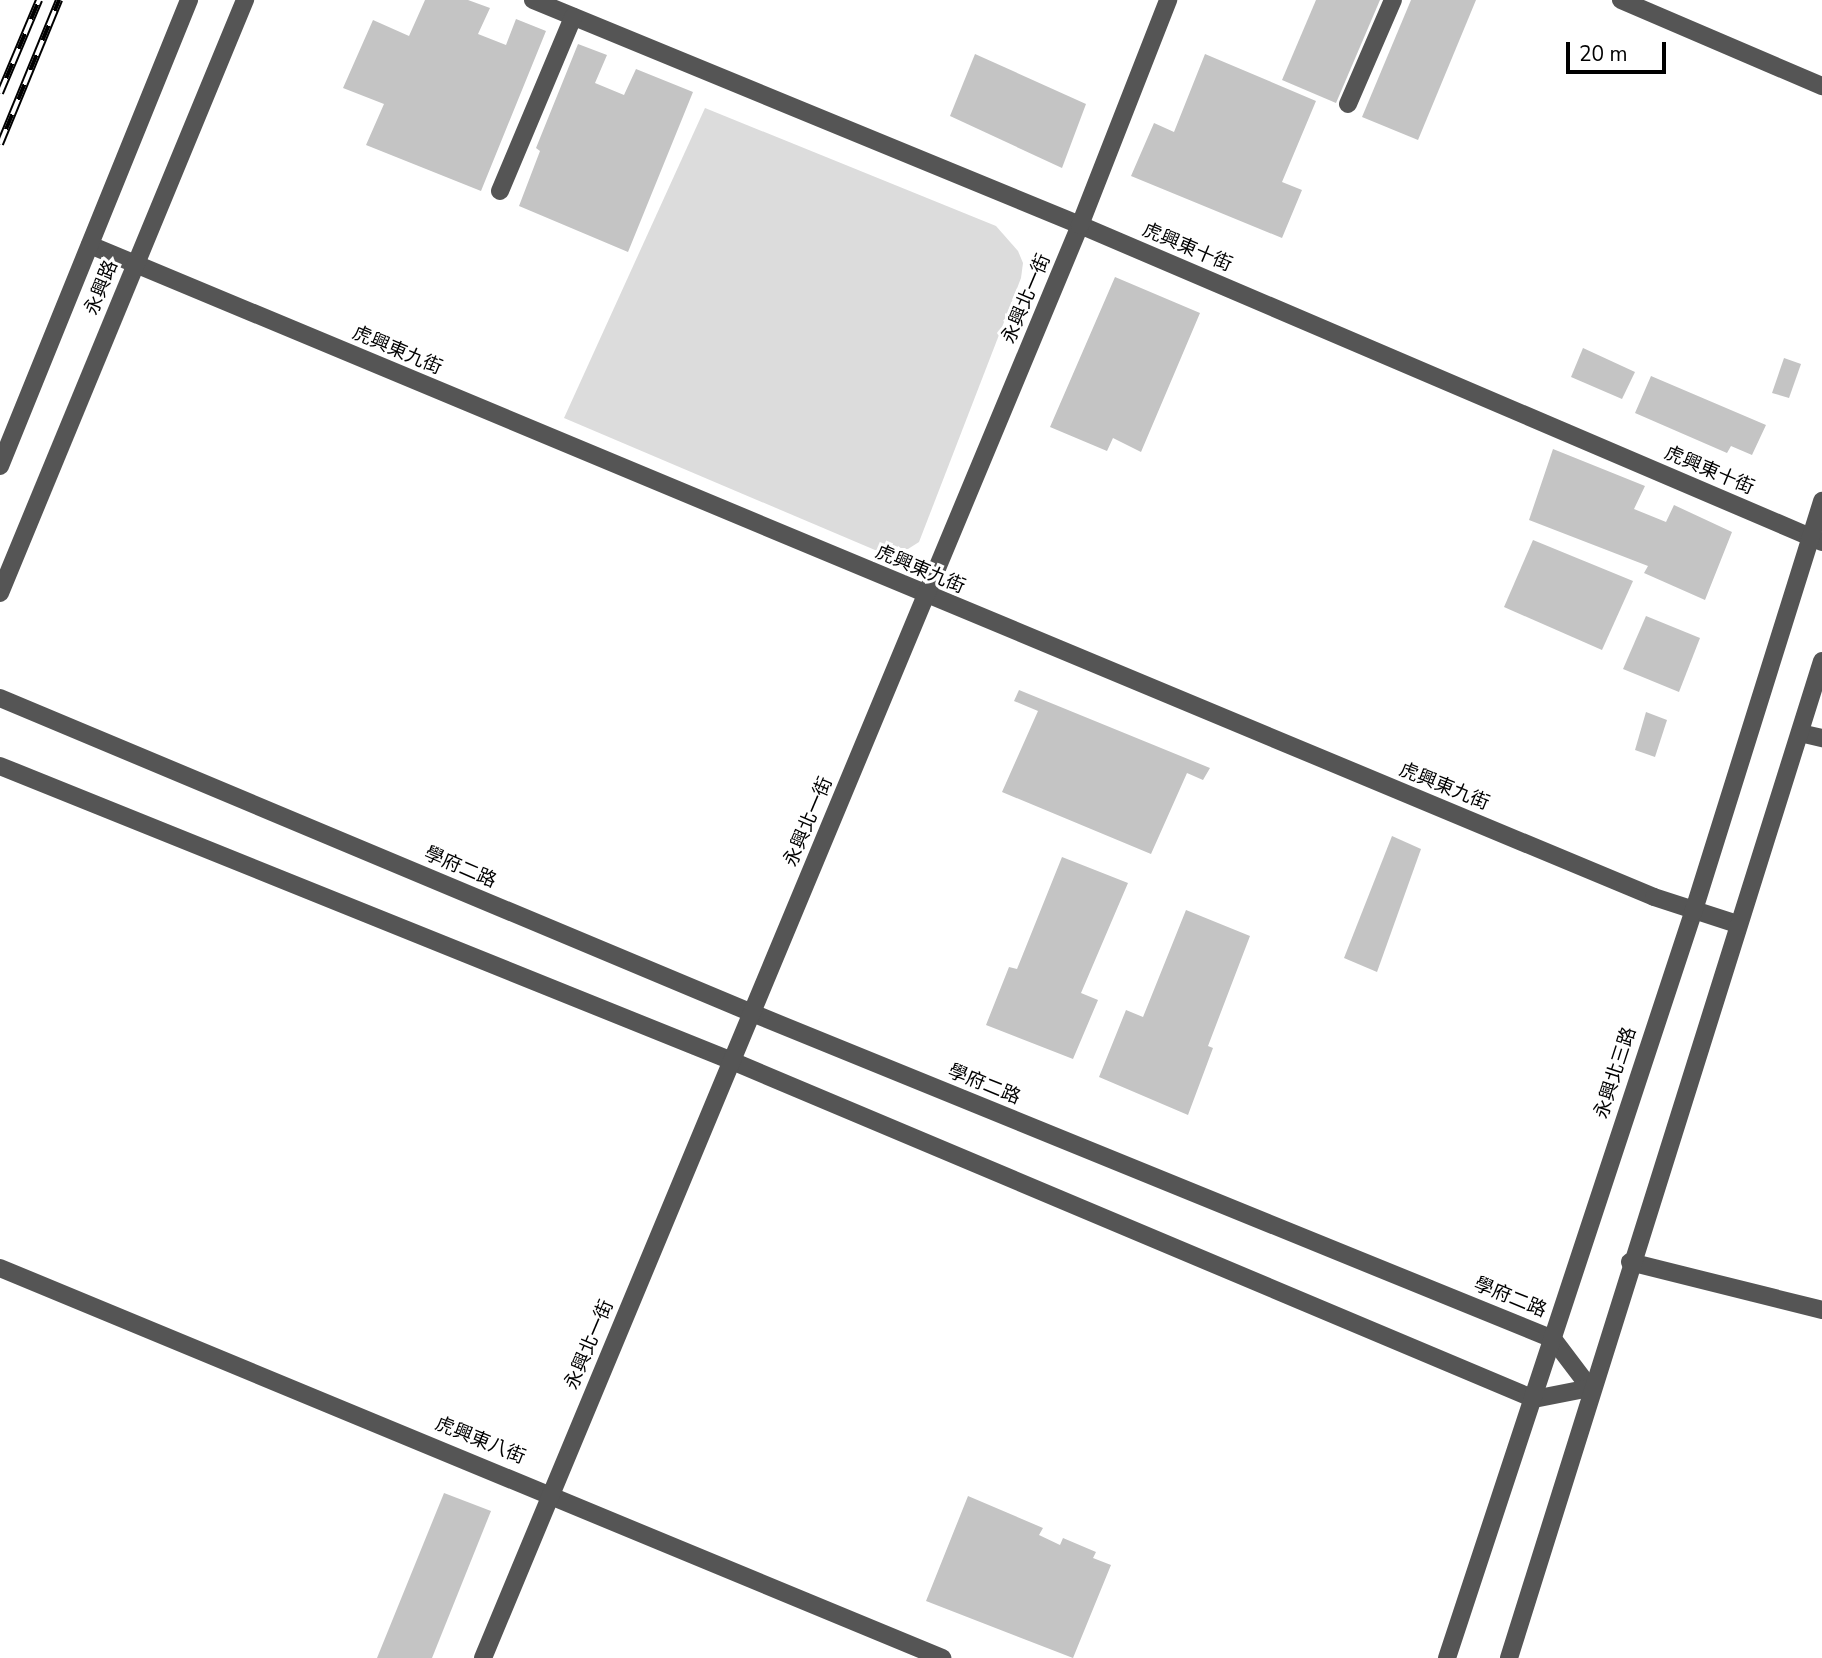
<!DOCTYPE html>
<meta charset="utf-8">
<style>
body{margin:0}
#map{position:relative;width:1822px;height:1658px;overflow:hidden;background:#fff;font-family:"Nunito Sans","Noto Sans TC",sans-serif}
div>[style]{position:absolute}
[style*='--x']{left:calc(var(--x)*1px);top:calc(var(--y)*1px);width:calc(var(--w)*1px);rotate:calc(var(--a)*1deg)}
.green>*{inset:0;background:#dcdcdc}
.building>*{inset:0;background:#c4c4c4}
.minor>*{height:18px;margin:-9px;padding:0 9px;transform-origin:9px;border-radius:9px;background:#555}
.rail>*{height:8px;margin-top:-4px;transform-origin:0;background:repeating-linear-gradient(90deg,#fff 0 16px,#000 0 32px);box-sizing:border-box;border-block:2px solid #000}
span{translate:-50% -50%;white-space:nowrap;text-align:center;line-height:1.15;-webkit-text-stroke:6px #fff;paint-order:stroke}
.street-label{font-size:19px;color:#000}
.scale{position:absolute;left:1566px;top:42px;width:100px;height:32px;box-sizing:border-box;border:4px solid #000;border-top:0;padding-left:9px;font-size:21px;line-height:24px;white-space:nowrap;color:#000;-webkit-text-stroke:5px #fff;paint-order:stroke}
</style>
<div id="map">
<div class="green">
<div style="clip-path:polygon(705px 108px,996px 226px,1018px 251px,1023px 263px,1021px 278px,919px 542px,908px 549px,875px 550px,564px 418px)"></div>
</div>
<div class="building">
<div style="clip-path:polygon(425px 0,468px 0,490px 8px,478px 34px,506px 45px,516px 19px,546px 31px,481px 191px,366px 145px,384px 104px,343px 88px,373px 20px,409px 36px)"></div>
<div style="clip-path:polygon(1316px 0,1380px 0,1336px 103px,1282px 80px)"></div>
<div style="clip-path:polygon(1411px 0,1476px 0,1418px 140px,1362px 117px)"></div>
<div style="clip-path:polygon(578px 44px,607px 55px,595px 83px,624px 95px,636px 69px,693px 92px,628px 252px,519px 206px,540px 151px,536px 148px)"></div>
<div style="clip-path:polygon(975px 54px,1086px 104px,1062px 168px,950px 116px)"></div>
<div style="clip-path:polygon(1205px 54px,1316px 101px,1282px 182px,1302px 190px,1282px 238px,1131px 176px,1154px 123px,1174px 132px)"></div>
<div style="clip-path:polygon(1115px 277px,1200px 313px,1141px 452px,1113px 438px,1107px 451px,1050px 427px)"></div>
<div style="clip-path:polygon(1583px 348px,1635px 372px,1622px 399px,1571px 377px)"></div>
<div style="clip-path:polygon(1784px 358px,1801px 364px,1789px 398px,1772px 393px)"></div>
<div style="clip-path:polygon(1651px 376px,1766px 425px,1752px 455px,1731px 446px,1727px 453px,1635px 413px)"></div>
<div style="clip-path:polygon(1553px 449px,1645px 486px,1634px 509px,1666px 522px,1674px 505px,1732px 532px,1705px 600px,1644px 573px,1648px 566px,1529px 520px)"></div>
<div style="clip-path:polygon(1533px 540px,1633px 581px,1602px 650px,1504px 607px)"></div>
<div style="clip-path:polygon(1646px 616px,1700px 638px,1679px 692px,1623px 669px)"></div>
<div style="clip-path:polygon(1019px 690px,1210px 768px,1203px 780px,1187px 773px,1151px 854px,1002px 792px,1038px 711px,1014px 701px)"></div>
<div style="clip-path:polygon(1646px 712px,1667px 720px,1655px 757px,1635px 750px)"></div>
<div style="clip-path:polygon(1392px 836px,1421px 849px,1377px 972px,1344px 958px)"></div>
<div style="clip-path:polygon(1062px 857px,1128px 883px,1081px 993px,1098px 1000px,1073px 1059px,986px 1025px,1009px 967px,1017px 969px)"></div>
<div style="clip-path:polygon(1186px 910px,1250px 936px,1208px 1046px,1213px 1048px,1188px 1115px,1099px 1077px,1126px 1010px,1143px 1017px)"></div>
<div style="clip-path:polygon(444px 1493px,491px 1511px,432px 1658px,377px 1658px)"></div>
<div style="clip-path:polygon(968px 1496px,1043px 1528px,1039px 1535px,1060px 1545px,1063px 1538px,1096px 1552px,1093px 1558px,1111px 1565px,1073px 1658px,926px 1601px)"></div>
</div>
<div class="minor">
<div style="--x:533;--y:0;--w:591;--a:22.36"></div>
<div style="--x:1080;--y:225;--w:807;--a:23.13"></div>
<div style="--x:1621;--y:0;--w:219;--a:23.2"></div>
<div style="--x:1348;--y:104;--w:113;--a:-66.6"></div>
<div style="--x:500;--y:191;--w:189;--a:-67.2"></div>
<div style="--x:90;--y:245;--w:1694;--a:22.63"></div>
<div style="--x:1654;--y:897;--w:87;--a:18"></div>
<div style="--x:0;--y:466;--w:503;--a:-67.92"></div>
<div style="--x:0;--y:593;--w:642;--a:-67.55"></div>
<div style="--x:0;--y:698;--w:815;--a:22.73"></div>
<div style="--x:752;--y:1013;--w:865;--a:22.15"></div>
<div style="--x:1553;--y:1339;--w:61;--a:52.9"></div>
<div style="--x:1800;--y:733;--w:23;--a:13"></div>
<div style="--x:0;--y:766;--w:789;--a:21.95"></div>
<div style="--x:732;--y:1061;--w:870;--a:22.85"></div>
<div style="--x:1534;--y:1399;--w:57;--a:-11.1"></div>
<div style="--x:1630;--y:1262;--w:198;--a:14"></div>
<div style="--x:0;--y:1268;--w:1020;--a:22.49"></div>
<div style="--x:483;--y:1658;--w:1552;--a:-67.38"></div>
<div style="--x:1080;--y:225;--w:242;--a:-68.6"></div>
<div style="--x:1447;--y:1658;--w:785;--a:-71.73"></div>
<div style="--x:1693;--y:913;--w:432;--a:-72.6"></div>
<div style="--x:1509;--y:1658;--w:1045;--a:-72.57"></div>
</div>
<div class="rail">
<div style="--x:0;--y:93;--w:101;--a:-67.2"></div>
<div style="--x:0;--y:144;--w:156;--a:-67.7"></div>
</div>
<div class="street-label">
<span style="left:1187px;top:248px;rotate:23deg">虎興東十街</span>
<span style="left:102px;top:288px;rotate:-68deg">永興路</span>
<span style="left:1027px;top:299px;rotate:-67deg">永興北一街</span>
<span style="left:397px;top:351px;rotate:23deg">虎興東九街</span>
<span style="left:1709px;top:471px;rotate:23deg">虎興東十街</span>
<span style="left:920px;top:570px;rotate:23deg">虎興東九街</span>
<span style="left:1444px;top:787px;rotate:22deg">虎興東九街</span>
<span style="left:809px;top:822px;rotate:-67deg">永興北一街</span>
<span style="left:460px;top:868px;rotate:23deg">學府二路</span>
<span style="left:1616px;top:1073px;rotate:-72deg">永興北三路</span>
<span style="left:984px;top:1085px;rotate:22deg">學府二路</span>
<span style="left:1510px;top:1298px;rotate:22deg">學府二路</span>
<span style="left:590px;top:1345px;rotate:-67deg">永興北一街</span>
<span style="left:480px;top:1441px;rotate:22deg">虎興東八街</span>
</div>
<div class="scale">20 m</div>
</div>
